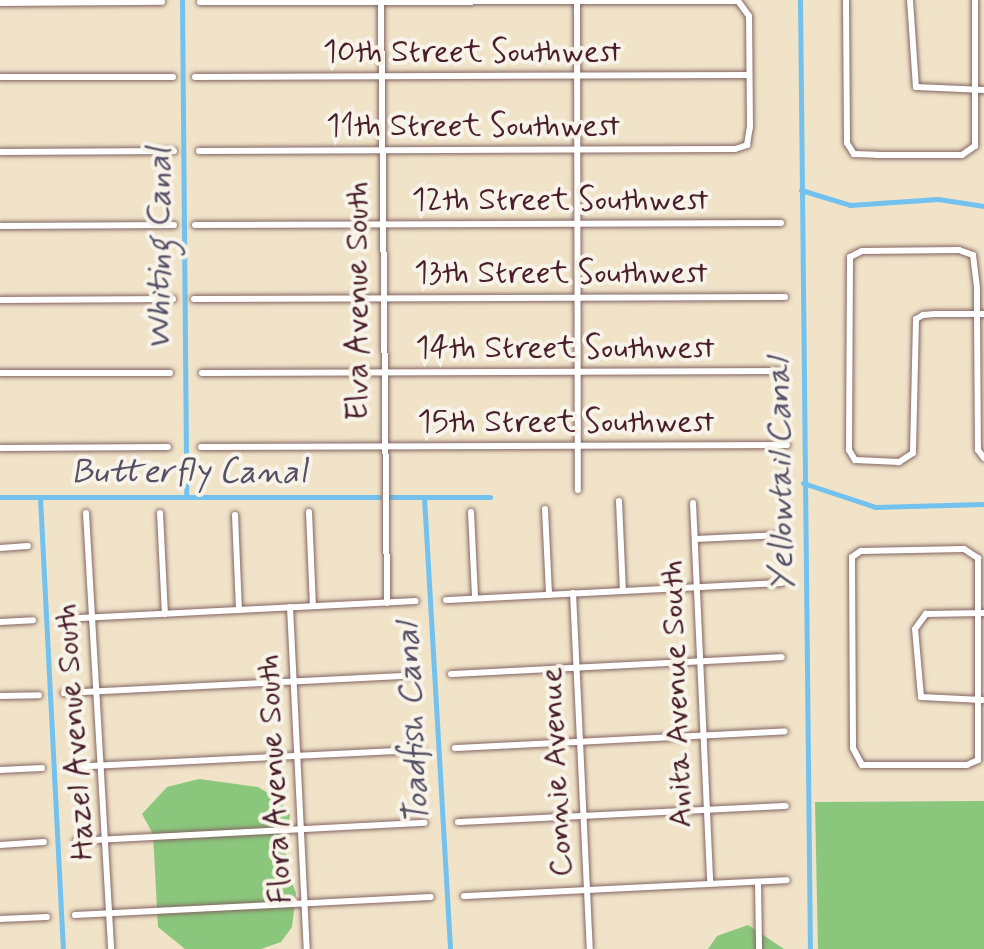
<!DOCTYPE html>
<style>
body{margin:0}
#map{position:relative;width:984px;height:949px;overflow:hidden;background:#f0e3c8;font-family:Mynerve,sans-serif}
div>[style]{position:absolute}
[style*='--x']{left:calc(var(--x)*1px);top:calc(var(--y)*1px);width:calc(var(--w)*1px);rotate:calc(var(--a)*1deg)}
.green>*{inset:0;background:#8ac67c}
.canal>*{height:5px;margin:-2.5px;padding:0 2.5px;transform-origin:2.5px;border-radius:2.5px;background:#73c1ee}
.roads{filter:drop-shadow(0 0 2px #846462) drop-shadow(0 0 2px #846462)}
.minor>*{height:6px;margin:-3px;padding:0 3px;transform-origin:3px;border-radius:3px;background:#fff}
span{translate:-50% -50%;white-space:nowrap;text-align:center;line-height:1.15;-webkit-text-stroke:8px #f7f3e8;paint-order:stroke}
.street-label{font-size:32px;color:#4a1f2b}
.water-label{font-size:34px;color:#565066;font-style:italic}
</style>
<div id="map">
<div class="green">
<div style="clip-path:polygon(199px 779px,258px 787px,278px 799px,290px 814px,285px 866px,296px 893px,292px 927px,281px 942px,261px 949px,185px 949px,158px 927px,153px 834px,142px 814px,167px 787px)"></div>
<div style="clip-path:polygon(984px 801px,984px 949px,818px 949px,815px 802px)"></div>
<div style="clip-path:polygon(748px 925px,784px 949px,708px 949px,717px 936px)"></div>
</div>
<div class="canal">
<div style="--x:182;--y:0;--w:497;--a:89.5"></div>
<div style="--x:800;--y:0;--w:949;--a:89.4"></div>
<div style="--x:801;--y:190;--w:51;--a:17"></div>
<div style="--x:850;--y:205;--w:88;--a:-3.9"></div>
<div style="--x:938;--y:199;--w:47;--a:8.7"></div>
<div style="--x:803;--y:483;--w:76;--a:18.4"></div>
<div style="--x:875;--y:507;--w:109;--a:-1.6"></div>
<div style="--x:0;--y:497;--w:379;--a:0"></div>
<div style="--x:40;--y:497;--w:453;--a:87.1"></div>
<div style="--x:387;--y:497;--w:103;--a:0"></div>
<div style="--x:424;--y:497;--w:453;--a:86.7"></div>
</div>
<div class="roads">
<div class="minor">
<div style="--x:381;--y:0;--w:603;--a:89.43"></div>
<div style="--x:577;--y:0;--w:490;--a:89.9"></div>
<div style="--x:846;--y:0;--w:143;--a:89.6"></div>
<div style="--x:847;--y:143;--w:13;--a:58"></div>
<div style="--x:854;--y:154;--w:23;--a:2"></div>
<div style="--x:877;--y:155;--w:85;--a:0"></div>
<div style="--x:962;--y:155;--w:16;--a:-35"></div>
<div style="--x:975;--y:146;--w:146;--a:-90"></div>
<div style="--x:910;--y:0;--w:87;--a:86.1"></div>
<div style="--x:916;--y:87;--w:68;--a:2.5"></div>
<div style="--x:0;--y:3;--w:162;--a:-0.4"></div>
<div style="--x:0;--y:77;--w:173;--a:0"></div>
<div style="--x:195;--y:77;--w:554;--a:-0.21"></div>
<div style="--x:199;--y:151;--w:536;--a:-0.21"></div>
<div style="--x:735;--y:149;--w:13;--a:-18"></div>
<div style="--x:747;--y:145;--w:18;--a:-81"></div>
<div style="--x:750;--y:127;--w:111;--a:-90.5"></div>
<div style="--x:749;--y:16;--w:19;--a:-126"></div>
<div style="--x:738;--y:1;--w:538;--a:179.89"></div>
<div style="--x:0;--y:152;--w:174;--a:-0.3"></div>
<div style="--x:195;--y:225;--w:586;--a:-0.2"></div>
<div style="--x:0;--y:226;--w:174;--a:-0.3"></div>
<div style="--x:194;--y:299;--w:591;--a:-0.19"></div>
<div style="--x:0;--y:300;--w:173;--a:-0.3"></div>
<div style="--x:984;--y:314;--w:49;--a:180"></div>
<div style="--x:935;--y:314;--w:12;--a:175"></div>
<div style="--x:923;--y:315;--w:8;--a:150"></div>
<div style="--x:916;--y:319;--w:134;--a:91.3"></div>
<div style="--x:913;--y:453;--w:17;--a:147"></div>
<div style="--x:899;--y:462;--w:44;--a:-177.4"></div>
<div style="--x:855;--y:460;--w:12;--a:-121"></div>
<div style="--x:849;--y:450;--w:193;--a:-89.7"></div>
<div style="--x:850;--y:257;--w:13;--a:-27"></div>
<div style="--x:862;--y:251;--w:97;--a:-0.6"></div>
<div style="--x:959;--y:250;--w:15;--a:20"></div>
<div style="--x:973;--y:255;--w:34;--a:83"></div>
<div style="--x:977;--y:289;--w:25;--a:90"></div>
<div style="--x:977;--y:314;--w:136;--a:89.6"></div>
<div style="--x:978;--y:450;--w:10;--a:53"></div>
<div style="--x:0;--y:373;--w:170;--a:0"></div>
<div style="--x:202;--y:373;--w:582;--a:-0.2"></div>
<div style="--x:201;--y:447;--w:586;--a:-0.2"></div>
<div style="--x:0;--y:448;--w:168;--a:-0.3"></div>
<div style="--x:619;--y:501;--w:90;--a:87.5"></div>
<div style="--x:693;--y:503;--w:380;--a:87.4"></div>
<div style="--x:545;--y:509;--w:86;--a:87.3"></div>
<div style="--x:309;--y:512;--w:94;--a:87.6"></div>
<div style="--x:471;--y:512;--w:86;--a:87.3"></div>
<div style="--x:86;--y:513;--w:437;--a:86.7"></div>
<div style="--x:160;--y:513;--w:101;--a:87.2"></div>
<div style="--x:235;--y:515;--w:95;--a:87.6"></div>
<div style="--x:695;--y:539;--w:87;--a:-2.6"></div>
<div style="--x:0;--y:548;--w:28;--a:-4"></div>
<div style="--x:964;--y:549;--w:17;--a:33"></div>
<div style="--x:978;--y:558;--w:202;--a:90"></div>
<div style="--x:978;--y:760;--w:12;--a:156"></div>
<div style="--x:967;--y:765;--w:105;--a:180"></div>
<div style="--x:862;--y:765;--w:19;--a:-118"></div>
<div style="--x:853;--y:748;--w:191;--a:-90.3"></div>
<div style="--x:852;--y:557;--w:11;--a:-34"></div>
<div style="--x:861;--y:551;--w:103;--a:-1.1"></div>
<div style="--x:573;--y:593;--w:356;--a:87.3"></div>
<div style="--x:446;--y:600;--w:336;--a:-2.9"></div>
<div style="--x:290;--y:607;--w:342;--a:87.2"></div>
<div style="--x:61;--y:619;--w:355;--a:-2.9"></div>
<div style="--x:0;--y:622;--w:33;--a:-3"></div>
<div style="--x:451;--y:674;--w:331;--a:-2.9"></div>
<div style="--x:64;--y:693;--w:353;--a:-2.9"></div>
<div style="--x:0;--y:696;--w:39;--a:-1"></div>
<div style="--x:982;--y:700;--w:61;--a:-177.2"></div>
<div style="--x:921;--y:697;--w:68;--a:-95"></div>
<div style="--x:915;--y:629;--w:19;--a:-54"></div>
<div style="--x:926;--y:614;--w:58;--a:-1"></div>
<div style="--x:455;--y:748;--w:330;--a:-2.9"></div>
<div style="--x:70;--y:767;--w:352;--a:-2.8"></div>
<div style="--x:0;--y:770;--w:42;--a:-2.7"></div>
<div style="--x:458;--y:822;--w:328;--a:-2.8"></div>
<div style="--x:76;--y:841;--w:349;--a:-3"></div>
<div style="--x:0;--y:845;--w:44;--a:-3.9"></div>
<div style="--x:758;--y:882;--w:67;--a:89.1"></div>
<div style="--x:464;--y:896;--w:323;--a:-2.8"></div>
<div style="--x:75;--y:915;--w:356;--a:-2.9"></div>
<div style="--x:0;--y:919;--w:47;--a:-2.4"></div>
</div>
</div>
<div class="street-label">
<span style="left:472px;top:52px">10th Street Southwest</span>
<span style="left:473px;top:126px">11th Street Southwest</span>
<span style="left:560px;top:200px">12th Street Southwest</span>
<span style="left:561px;top:273px">13th Street Southwest</span>
<span style="left:358px;top:301px;rotate:-90deg">Elva Avenue South</span>
<span style="left:565px;top:348px">14th Street Southwest</span>
<span style="left:566px;top:422px">15th Street Southwest</span>
<span style="left:677px;top:694px;rotate:-92deg">Anita Avenue South</span>
<span style="left:75px;top:732px;rotate:-94deg">Hazel Avenue South</span>
<span style="left:557px;top:772px;rotate:-93deg">Connie Avenue</span>
<span style="left:275px;top:779px;rotate:-93deg">Flora Avenue South</span>
</div>
<div class="water-label">
<span style="left:160px;top:249px;rotate:-90deg">Whiting Canal</span>
<span style="left:189px;top:473px">Butterfly Canal</span>
<span style="left:781px;top:475px;rotate:-91deg">Yellowtail Canal</span>
<span style="left:413px;top:724px;rotate:-93deg">Toadfish Canal</span>
</div>
</div>
